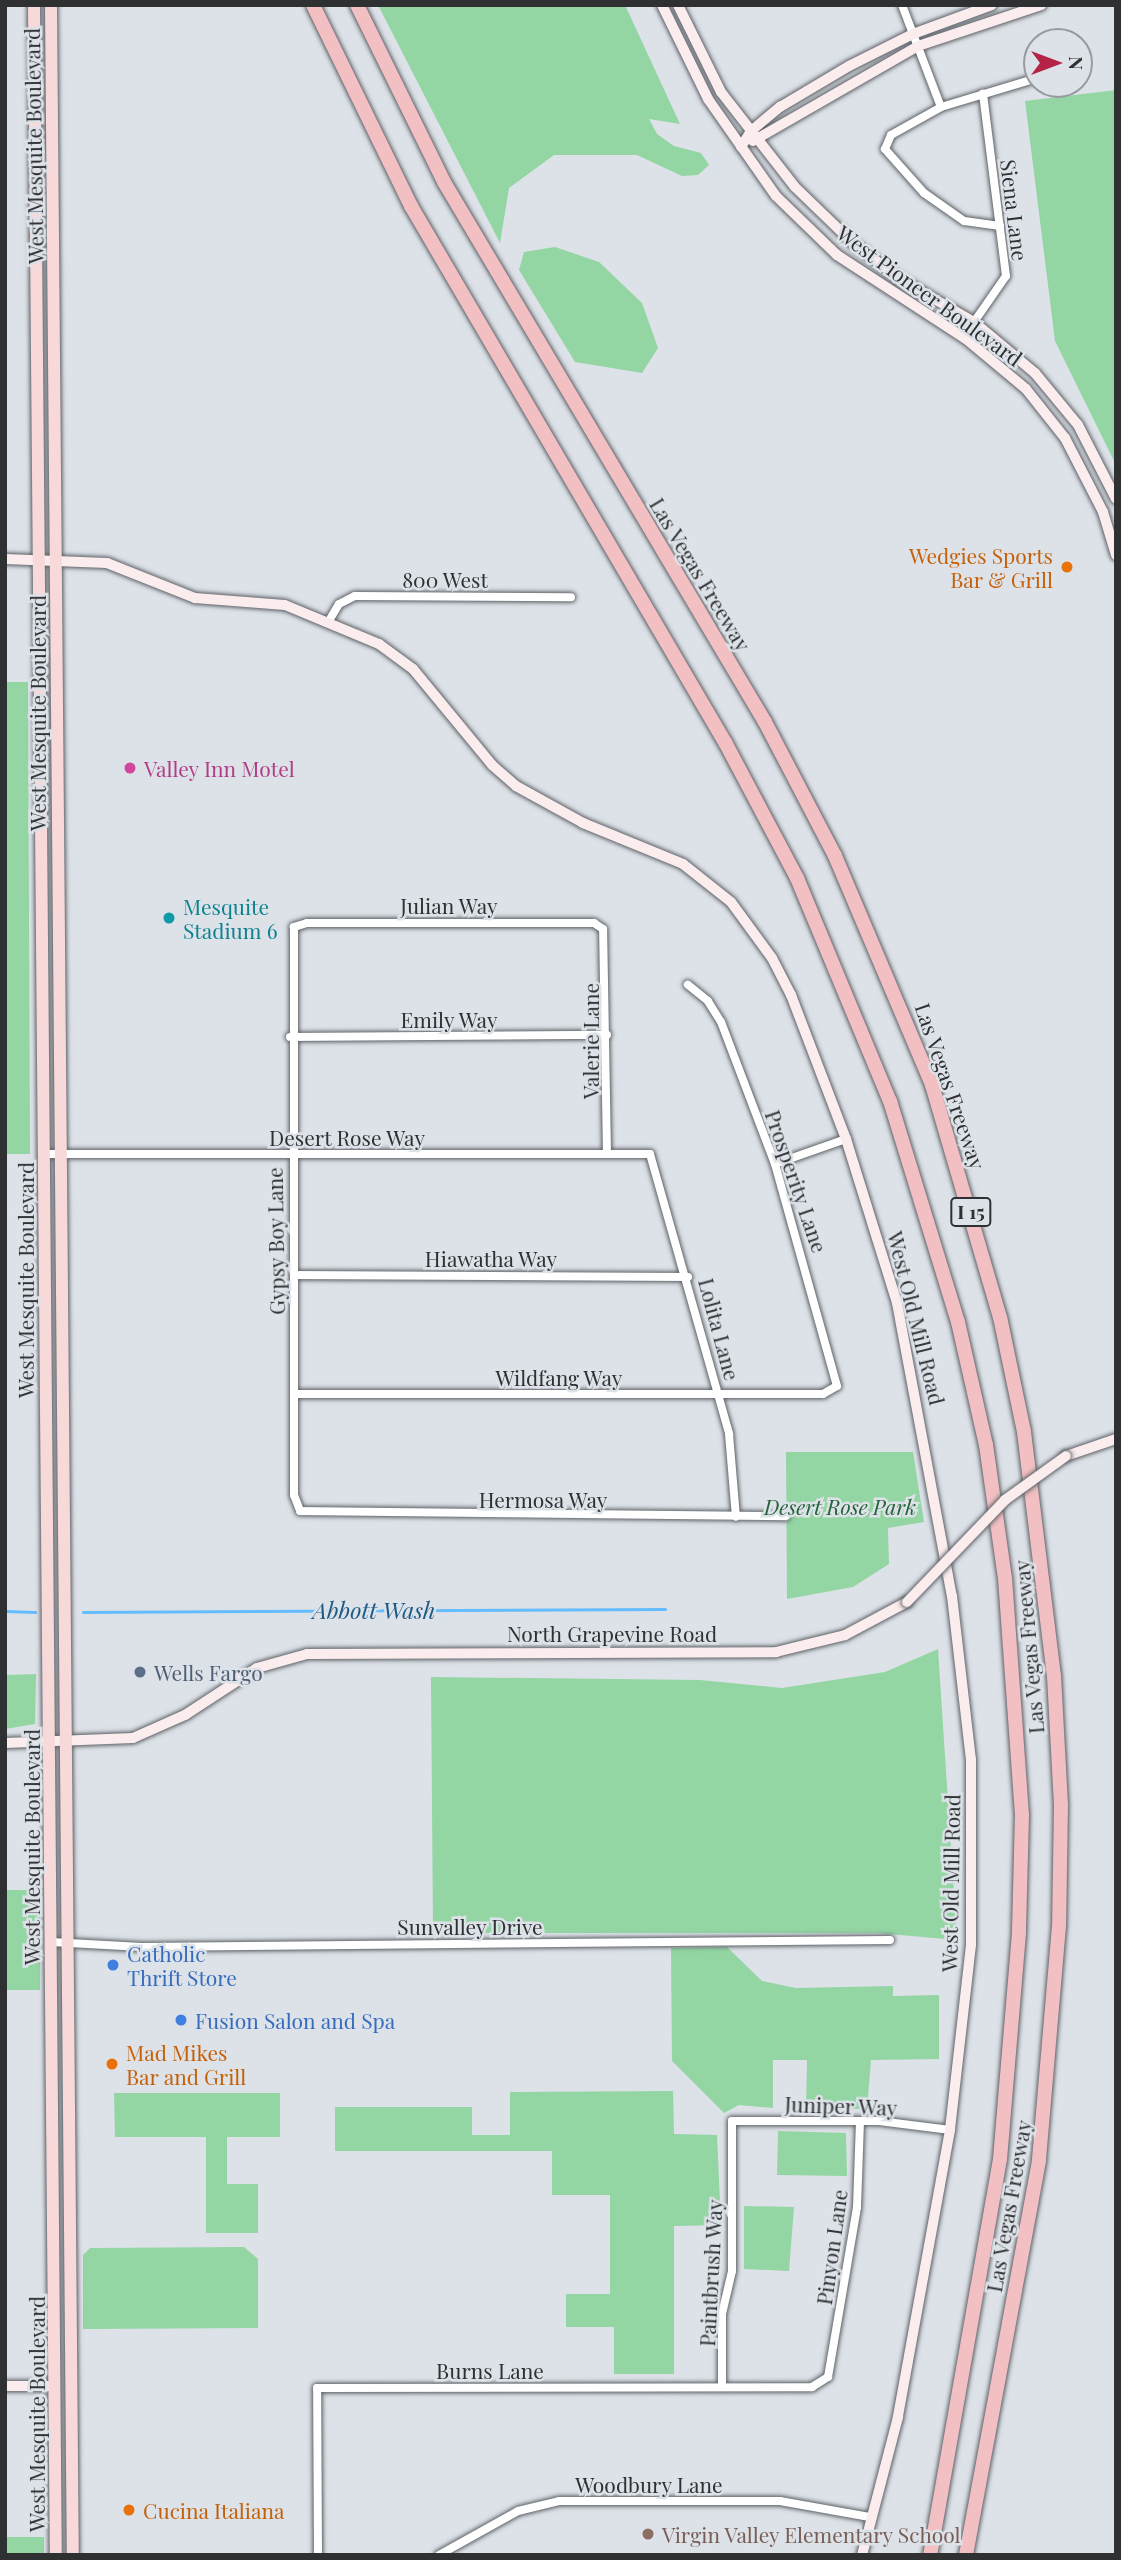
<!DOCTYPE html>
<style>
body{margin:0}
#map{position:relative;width:1121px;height:2560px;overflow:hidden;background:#dde2e8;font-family:"Playfair Display",serif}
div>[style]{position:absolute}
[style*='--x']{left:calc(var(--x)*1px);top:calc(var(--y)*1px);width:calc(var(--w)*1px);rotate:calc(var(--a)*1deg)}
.green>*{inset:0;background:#93d5a3}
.stream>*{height:2.5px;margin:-1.25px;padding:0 1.25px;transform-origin:1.25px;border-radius:1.25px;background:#65bcfe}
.roads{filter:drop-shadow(0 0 2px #5d6267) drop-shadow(0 0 2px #5d6267)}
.street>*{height:8px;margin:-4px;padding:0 4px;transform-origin:4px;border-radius:4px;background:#fff}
.secondary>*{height:10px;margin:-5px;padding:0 5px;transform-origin:5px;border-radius:5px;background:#fbeced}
.primary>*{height:12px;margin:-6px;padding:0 6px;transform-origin:6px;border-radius:6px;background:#f7d9da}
.highway>*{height:14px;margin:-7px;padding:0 7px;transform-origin:7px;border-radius:7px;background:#f2bfc2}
.bridges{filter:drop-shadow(0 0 2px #5d6267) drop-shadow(0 0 2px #5d6267)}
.secondary-bridge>*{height:10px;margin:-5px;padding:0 5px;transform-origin:5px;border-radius:5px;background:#fbeced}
.dots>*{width:19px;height:19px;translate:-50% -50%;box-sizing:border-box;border:4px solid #dde2e8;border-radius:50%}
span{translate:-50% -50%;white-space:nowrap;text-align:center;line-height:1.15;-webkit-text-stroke:5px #dde2e8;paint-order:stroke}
.shield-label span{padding:2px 5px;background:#dde2e8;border:2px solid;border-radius:5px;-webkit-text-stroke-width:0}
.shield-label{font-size:19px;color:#2e3032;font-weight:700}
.street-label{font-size:21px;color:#2e3032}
.food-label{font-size:21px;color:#c56008}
.right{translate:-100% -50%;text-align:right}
.left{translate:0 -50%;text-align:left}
.hotel-label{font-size:21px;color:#b23c85}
.culture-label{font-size:21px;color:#0d838f}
.park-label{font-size:21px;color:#256339;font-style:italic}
.service-label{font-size:21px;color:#4e5e75}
.shop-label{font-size:21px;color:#366cbe}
.education-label{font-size:21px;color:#785e54}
.water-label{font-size:23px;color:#1d5b86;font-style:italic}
.frame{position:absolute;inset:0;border:7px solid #2e3032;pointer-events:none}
.north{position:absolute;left:1023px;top:28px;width:70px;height:70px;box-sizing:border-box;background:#dde2e8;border:2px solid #979b9f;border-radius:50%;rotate:90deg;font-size:19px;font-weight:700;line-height:28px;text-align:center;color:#2e3032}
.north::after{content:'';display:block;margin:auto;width:24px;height:32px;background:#b52346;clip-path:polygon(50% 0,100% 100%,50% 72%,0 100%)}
</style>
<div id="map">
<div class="green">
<div style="clip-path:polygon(378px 5px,625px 5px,680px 124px,649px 119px,657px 134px,674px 146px,701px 153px,709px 165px,698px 175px,682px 176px,637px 155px,554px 155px,509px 188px,500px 243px)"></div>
<div style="clip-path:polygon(1116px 90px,1116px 465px,1055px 341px,1025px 101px)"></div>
<div style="clip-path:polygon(555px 247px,599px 262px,642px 303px,658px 348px,642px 373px,575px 362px,519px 270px,524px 252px)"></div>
<div style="clip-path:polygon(5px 682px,28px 682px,30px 1154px,5px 1154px)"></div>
<div style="clip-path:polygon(786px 1452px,913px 1452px,924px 1522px,888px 1528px,889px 1564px,853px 1587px,787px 1599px)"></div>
<div style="clip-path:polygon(938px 1649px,957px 1940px,877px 1933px,433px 1933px,431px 1677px,700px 1680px,782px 1688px,885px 1672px)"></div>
<div style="clip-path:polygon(36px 1674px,35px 1724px,5px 1729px,5px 1675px)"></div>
<div style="clip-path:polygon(5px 1890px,37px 1890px,40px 1895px,40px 1990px,5px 1990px)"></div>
<div style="clip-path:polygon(727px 1947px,762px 1981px,796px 1988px,893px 1986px,893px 1996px,939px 1995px,939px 2059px,871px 2060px,867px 2109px,806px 2109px,807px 2060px,773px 2060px,773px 2108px,739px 2105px,724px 2113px,672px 2061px,671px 1948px)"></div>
<div style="clip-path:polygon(673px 2091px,674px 2134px,717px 2135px,721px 2225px,674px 2226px,674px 2374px,614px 2374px,614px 2327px,566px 2327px,566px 2294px,610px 2294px,610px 2195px,552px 2195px,552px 2151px,335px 2151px,335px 2107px,472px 2107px,472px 2135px,510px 2135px,510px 2092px)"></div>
<div style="clip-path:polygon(114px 2093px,280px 2093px,280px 2137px,227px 2137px,227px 2184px,258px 2184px,258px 2233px,206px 2233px,206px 2137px,115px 2137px)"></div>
<div style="clip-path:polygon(778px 2131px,846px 2133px,847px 2176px,777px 2175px)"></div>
<div style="clip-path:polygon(744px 2206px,794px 2207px,789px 2271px,744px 2269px)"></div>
<div style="clip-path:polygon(244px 2247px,258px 2259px,258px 2328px,83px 2329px,83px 2255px,90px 2248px)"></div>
<div style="clip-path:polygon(5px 2537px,44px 2537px,44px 2555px,5px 2555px)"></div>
</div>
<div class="stream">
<div style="--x:5;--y:1611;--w:30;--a:2"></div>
<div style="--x:83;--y:1612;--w:582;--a:-0.3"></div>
</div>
<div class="roads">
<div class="street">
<div style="--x:902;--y:5;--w:109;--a:69.1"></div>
<div style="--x:1000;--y:226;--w:36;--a:-172"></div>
<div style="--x:964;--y:221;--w:49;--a:-145"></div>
<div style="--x:924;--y:193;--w:59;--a:-131.6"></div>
<div style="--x:885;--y:149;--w:15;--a:-67"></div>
<div style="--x:891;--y:135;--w:57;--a:-29.2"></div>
<div style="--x:941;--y:107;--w:100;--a:-16.8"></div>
<div style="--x:974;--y:322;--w:56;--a:-55.2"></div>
<div style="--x:1006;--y:276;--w:184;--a:-97.2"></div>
<div style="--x:330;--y:619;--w:17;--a:-59"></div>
<div style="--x:339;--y:604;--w:18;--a:-27"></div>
<div style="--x:355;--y:596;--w:216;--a:0.3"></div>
<div style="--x:290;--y:1037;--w:317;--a:-0.4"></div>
<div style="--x:44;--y:1154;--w:606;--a:0"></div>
<div style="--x:650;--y:1154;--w:291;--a:74.2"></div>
<div style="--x:729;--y:1434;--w:83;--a:85.2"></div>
<div style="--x:607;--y:1154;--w:225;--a:-91"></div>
<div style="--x:603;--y:929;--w:11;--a:-146"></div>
<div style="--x:594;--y:923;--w:287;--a:180"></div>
<div style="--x:307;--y:923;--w:14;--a:163"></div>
<div style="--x:294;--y:927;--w:568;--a:90"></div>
<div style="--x:294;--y:1495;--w:17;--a:69"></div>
<div style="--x:300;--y:1511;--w:486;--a:0.6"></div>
<div style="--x:775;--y:1164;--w:75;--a:-19.4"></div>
<div style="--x:294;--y:1275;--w:394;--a:0.3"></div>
<div style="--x:295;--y:1394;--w:528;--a:0"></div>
<div style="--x:823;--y:1394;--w:16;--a:-30"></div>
<div style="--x:837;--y:1386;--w:230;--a:-105.6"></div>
<div style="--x:775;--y:1164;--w:152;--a:-110.8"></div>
<div style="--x:721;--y:1022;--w:25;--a:-122"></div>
<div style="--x:708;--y:1001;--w:26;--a:-141"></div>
<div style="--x:51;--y:1942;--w:91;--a:3.1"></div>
<div style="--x:142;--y:1947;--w:748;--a:-0.54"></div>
<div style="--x:722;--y:2386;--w:72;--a:-90"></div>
<div style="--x:722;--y:2314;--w:44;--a:-76.9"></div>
<div style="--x:732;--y:2271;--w:150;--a:-90"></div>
<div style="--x:732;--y:2121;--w:147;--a:0"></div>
<div style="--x:879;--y:2121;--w:72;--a:7.2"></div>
<div style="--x:318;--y:2555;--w:167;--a:-90.3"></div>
<div style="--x:317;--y:2388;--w:495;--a:-0.1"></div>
<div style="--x:812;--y:2387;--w:19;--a:-32"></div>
<div style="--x:828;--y:2377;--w:172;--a:-80.3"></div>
<div style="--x:857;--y:2207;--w:86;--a:-88"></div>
<div style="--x:439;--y:2555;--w:90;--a:-29.1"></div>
<div style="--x:518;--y:2511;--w:42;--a:-13.7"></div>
<div style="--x:559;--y:2501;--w:221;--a:0"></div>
<div style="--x:780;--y:2501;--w:91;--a:10.1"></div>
</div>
<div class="secondary">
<div style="--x:662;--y:5;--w:105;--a:63.9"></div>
<div style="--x:708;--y:99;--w:118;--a:55"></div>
<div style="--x:776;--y:196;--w:85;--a:44"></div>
<div style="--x:837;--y:255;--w:154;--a:33.1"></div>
<div style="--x:966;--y:339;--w:78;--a:39.8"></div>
<div style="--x:1026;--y:389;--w:63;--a:51.5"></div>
<div style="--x:1065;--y:438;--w:83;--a:62.8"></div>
<div style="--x:1103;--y:512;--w:45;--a:73.2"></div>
<div style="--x:678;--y:5;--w:97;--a:63.7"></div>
<div style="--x:721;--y:92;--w:120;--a:52.1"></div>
<div style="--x:795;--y:187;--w:81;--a:44"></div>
<div style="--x:853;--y:243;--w:59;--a:37.5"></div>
<div style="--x:900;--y:279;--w:86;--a:30.2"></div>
<div style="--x:974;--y:322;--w:80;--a:39.9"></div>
<div style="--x:1035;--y:373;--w:67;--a:50.4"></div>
<div style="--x:1078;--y:425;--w:83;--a:62.8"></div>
<div style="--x:753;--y:141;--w:190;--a:-29.9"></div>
<div style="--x:918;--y:46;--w:130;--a:-18.4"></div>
<div style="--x:741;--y:147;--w:19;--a:-58"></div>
<div style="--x:751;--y:131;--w:38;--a:-40"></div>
<div style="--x:780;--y:107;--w:80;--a:-30.7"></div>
<div style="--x:849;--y:66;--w:72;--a:-26.6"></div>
<div style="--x:913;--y:34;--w:84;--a:-20.2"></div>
<div style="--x:5;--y:559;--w:102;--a:2.2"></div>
<div style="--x:107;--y:563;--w:95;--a:21.7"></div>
<div style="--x:195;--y:598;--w:90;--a:4.4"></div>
<div style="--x:285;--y:605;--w:102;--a:22.5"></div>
<div style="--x:379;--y:644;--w:42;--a:36.3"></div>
<div style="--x:413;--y:669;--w:124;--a:50.5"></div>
<div style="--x:492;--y:765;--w:32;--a:41"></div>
<div style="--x:516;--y:786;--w:77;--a:28.9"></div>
<div style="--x:583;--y:823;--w:108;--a:22.3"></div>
<div style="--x:683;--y:864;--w:61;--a:38.4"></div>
<div style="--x:731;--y:902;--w:69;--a:53.8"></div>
<div style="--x:772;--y:958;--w:42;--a:62.8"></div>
<div style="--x:791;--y:995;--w:154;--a:69.1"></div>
<div style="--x:846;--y:1139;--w:172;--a:72.7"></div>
<div style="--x:897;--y:1303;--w:298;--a:79.4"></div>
<div style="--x:952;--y:1596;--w:164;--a:83.4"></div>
<div style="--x:971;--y:1759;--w:186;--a:90"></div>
<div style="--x:971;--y:1945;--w:186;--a:96.5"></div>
<div style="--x:950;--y:2130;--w:292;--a:100.3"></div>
<div style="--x:898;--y:2417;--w:143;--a:104.6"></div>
<div style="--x:1066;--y:1456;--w:53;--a:-18.8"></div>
<div style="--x:5;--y:1743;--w:128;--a:-2.2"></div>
<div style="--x:133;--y:1738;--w:57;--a:-23.9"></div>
<div style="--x:185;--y:1715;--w:86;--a:-33.1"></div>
<div style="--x:257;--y:1668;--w:52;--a:-15.6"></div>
<div style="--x:307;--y:1654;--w:469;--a:-0.2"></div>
<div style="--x:776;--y:1652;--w:71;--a:-13.8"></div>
<div style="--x:845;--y:1635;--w:70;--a:-28"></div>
<div style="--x:5;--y:2386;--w:49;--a:0"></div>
</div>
<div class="primary">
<div style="--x:34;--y:5;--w:2550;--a:89.51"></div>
<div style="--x:51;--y:5;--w:2550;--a:89.51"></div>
</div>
<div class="highway">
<div style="--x:313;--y:5;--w:224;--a:64"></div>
<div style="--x:411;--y:206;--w:623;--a:59.65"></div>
<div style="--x:726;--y:744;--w:152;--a:62.1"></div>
<div style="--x:797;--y:878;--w:242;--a:67.4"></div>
<div style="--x:890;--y:1101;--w:231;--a:72.9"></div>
<div style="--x:958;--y:1322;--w:126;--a:77.2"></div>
<div style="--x:986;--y:1445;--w:134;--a:81.9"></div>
<div style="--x:1005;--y:1578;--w:238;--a:85.9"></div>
<div style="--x:1022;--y:1815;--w:118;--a:91.5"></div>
<div style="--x:1019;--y:1933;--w:227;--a:94.8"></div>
<div style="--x:1000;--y:2159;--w:402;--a:100"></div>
<div style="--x:357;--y:5;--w:197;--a:63.8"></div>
<div style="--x:444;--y:182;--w:628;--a:59.27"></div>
<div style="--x:765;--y:722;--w:151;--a:62.4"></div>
<div style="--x:835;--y:856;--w:249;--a:67"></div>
<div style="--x:932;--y:1085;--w:242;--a:73.7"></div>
<div style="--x:1000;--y:1317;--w:117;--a:78.2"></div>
<div style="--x:1024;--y:1432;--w:246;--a:83"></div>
<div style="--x:1054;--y:1676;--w:128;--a:86.9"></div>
<div style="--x:1061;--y:1804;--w:122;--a:90.9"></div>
<div style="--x:1059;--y:1926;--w:236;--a:94.9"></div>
<div style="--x:1039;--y:2161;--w:401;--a:100.5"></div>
</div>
</div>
<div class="bridges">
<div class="secondary-bridge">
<div style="--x:907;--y:1602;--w:141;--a:-46.1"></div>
<div style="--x:1005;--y:1500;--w:75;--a:-35.8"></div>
</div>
</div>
<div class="dots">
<div style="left:1067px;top:567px;background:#e8710a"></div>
<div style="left:130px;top:768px;background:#d1479c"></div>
<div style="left:169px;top:918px;background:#0f9aa8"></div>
<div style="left:140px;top:1672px;background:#5c6f8a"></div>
<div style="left:113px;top:1965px;background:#3f7fe0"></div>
<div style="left:181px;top:2020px;background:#3f7fe0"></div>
<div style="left:112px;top:2064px;background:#e8710a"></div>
<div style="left:129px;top:2510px;background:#e8710a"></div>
<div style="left:648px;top:2534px;background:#8d6e63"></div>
</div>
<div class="shield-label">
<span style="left:971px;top:1212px">I 15</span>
</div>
<div class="street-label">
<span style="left:33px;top:146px;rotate:-91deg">West Mesquite Boulevard</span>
<span style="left:1015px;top:210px;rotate:83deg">Siena Lane</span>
<span style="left:930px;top:295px;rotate:36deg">West Pioneer Boulevard</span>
<span style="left:701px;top:574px;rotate:59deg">Las Vegas Freeway</span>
<span style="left:445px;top:579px">800 West</span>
<span style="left:37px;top:713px;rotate:-90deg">West Mesquite Boulevard</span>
<span style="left:449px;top:905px">Julian Way</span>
<span style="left:449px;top:1019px">Emily Way</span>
<span style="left:590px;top:1041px;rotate:-90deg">Valerie Lane</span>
<span style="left:951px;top:1086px;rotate:71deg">Las Vegas Freeway</span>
<span style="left:347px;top:1137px">Desert Rose Way</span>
<span style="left:797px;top:1181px;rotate:71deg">Prosperity Lane</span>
<span style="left:275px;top:1241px;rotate:-91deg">Gypsy Boy Lane</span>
<span style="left:491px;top:1258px">Hiawatha Way</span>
<span style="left:25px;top:1280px;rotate:-90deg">West Mesquite Boulevard</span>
<span style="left:917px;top:1318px;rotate:76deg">West Old Mill Road</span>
<span style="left:720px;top:1329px;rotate:75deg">Lolita Lane</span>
<span style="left:559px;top:1377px">Wildfang Way</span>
<span style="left:543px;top:1499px">Hermosa Way</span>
<span style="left:612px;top:1633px">North Grapevine Road</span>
<span style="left:1028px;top:1647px;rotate:-95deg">Las Vegas Freeway</span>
<span style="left:31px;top:1847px;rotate:-90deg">West Mesquite Boulevard</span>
<span style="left:950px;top:1883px;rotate:-89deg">West Old Mill Road</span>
<span style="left:470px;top:1926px">Sunvalley Drive</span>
<span style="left:841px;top:2105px;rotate:2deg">Juniper Way</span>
<span style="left:1008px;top:2206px;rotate:-80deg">Las Vegas Freeway</span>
<span style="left:831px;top:2247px;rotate:-82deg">Pinyon Lane</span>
<span style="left:710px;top:2273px;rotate:-87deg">Paintbrush Way</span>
<span style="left:490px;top:2370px">Burns Lane</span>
<span style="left:36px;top:2414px;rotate:-90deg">West Mesquite Boulevard</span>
<span style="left:649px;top:2484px">Woodbury Lane</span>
</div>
<div class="food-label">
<span class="right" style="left:1053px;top:567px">Wedgies Sports<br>Bar &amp; Grill</span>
<span class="left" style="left:126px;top:2064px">Mad Mikes<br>Bar and Grill</span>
<span class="left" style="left:143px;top:2510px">Cucina Italiana</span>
</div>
<div class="hotel-label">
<span class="left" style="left:144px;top:768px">Valley Inn Motel</span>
</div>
<div class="culture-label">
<span class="left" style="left:183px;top:918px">Mesquite<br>Stadium 6</span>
</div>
<div class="park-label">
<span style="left:840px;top:1506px">Desert Rose Park</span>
</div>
<div class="service-label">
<span class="left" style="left:154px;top:1672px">Wells Fargo</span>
</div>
<div class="shop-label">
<span class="left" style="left:127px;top:1965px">Catholic<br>Thrift Store</span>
<span class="left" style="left:195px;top:2020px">Fusion Salon and Spa</span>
</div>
<div class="education-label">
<span class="left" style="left:662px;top:2534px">Virgin Valley Elementary School</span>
</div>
<div class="water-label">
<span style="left:374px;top:1610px">Abbott Wash</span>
</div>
<div class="frame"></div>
<div class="north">N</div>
</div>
